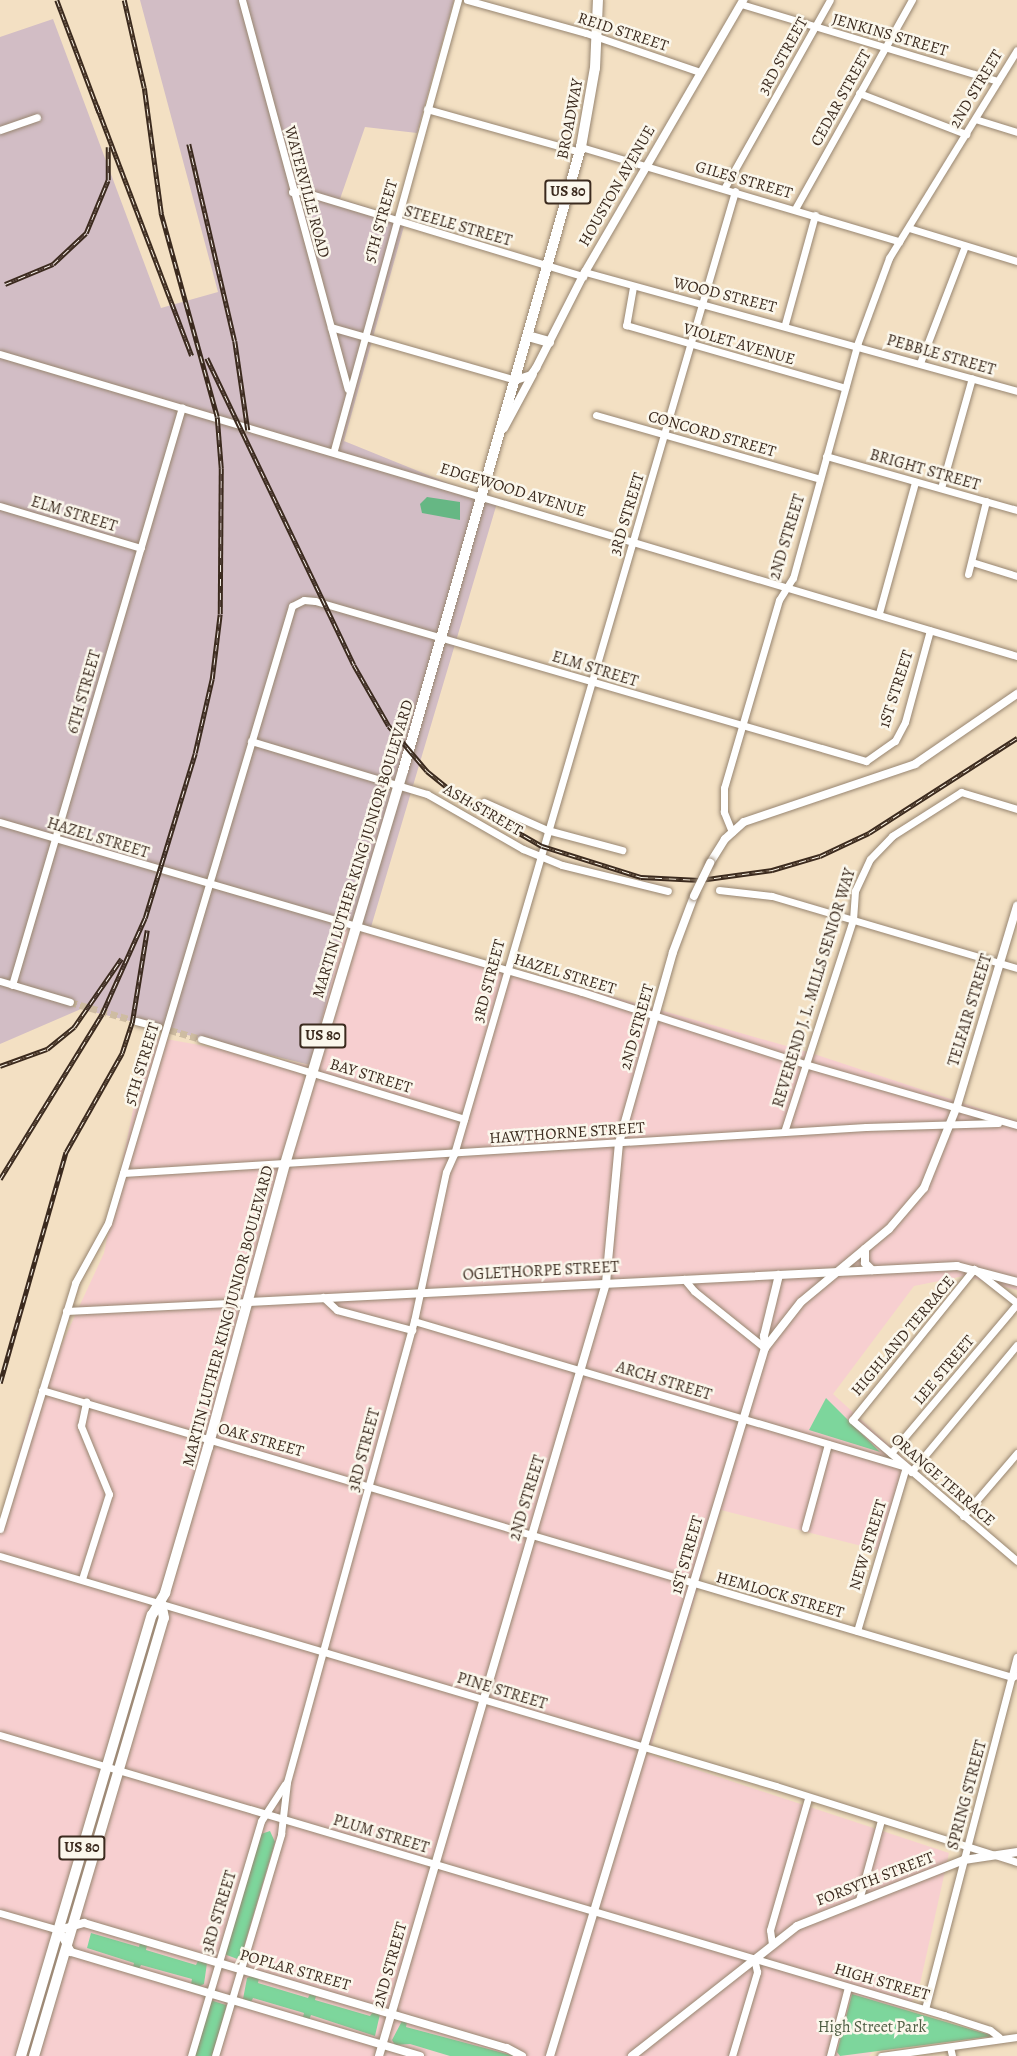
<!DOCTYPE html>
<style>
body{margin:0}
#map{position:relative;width:1017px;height:2056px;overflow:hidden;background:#f3e0c3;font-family:Alegreya,serif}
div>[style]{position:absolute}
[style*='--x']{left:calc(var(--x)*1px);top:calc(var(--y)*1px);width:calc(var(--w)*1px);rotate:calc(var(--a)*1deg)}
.built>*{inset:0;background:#f7cfd0}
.industrial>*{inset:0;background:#d2bdc5}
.green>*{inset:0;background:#7dd69c}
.forest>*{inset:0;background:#66b784}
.minor-tunnel>*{height:7px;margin-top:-3.5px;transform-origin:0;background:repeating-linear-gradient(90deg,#cebca2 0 7px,transparent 0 10.5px)}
.roads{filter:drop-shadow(0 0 2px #978570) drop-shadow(0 0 2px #978570)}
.minor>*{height:7px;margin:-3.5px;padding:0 3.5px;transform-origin:3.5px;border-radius:3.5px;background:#fff}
.tertiary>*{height:8px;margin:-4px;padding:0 4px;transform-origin:4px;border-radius:4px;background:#fff}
.primary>*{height:10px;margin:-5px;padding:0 5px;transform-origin:5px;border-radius:5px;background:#fff}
.rail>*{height:4.5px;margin-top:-2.25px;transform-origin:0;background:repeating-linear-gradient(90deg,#fbf7ec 0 7px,#3b2a1e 0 14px);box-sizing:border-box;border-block:2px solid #3b2a1e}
.bridges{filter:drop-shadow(0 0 2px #978570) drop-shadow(0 0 2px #978570)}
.tertiary-bridge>*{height:8px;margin:-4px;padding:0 4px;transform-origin:4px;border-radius:4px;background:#fff}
span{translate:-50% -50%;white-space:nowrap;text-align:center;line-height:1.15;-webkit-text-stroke:5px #fbf7ec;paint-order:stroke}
.shield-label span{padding:2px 4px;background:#fbf7ec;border:2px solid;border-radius:4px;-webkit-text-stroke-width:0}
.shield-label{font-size:15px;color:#3b2a1e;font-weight:700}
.street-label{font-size:16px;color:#3b2a1e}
.park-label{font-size:16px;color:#4f5e44}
</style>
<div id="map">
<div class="built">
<div style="clip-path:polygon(347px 921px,811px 1053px,1017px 1121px,1017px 1290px,964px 1276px,914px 1286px,833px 1394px,911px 1465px,885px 1552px,721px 1510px,649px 1754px,949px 1853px,918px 1993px,869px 2056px,0 2056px,0 1523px,30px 1413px,104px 1253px,140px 1076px,155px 1037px,309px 1065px)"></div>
</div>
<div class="industrial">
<div style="clip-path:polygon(140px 0,454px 0,417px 133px,365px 127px,340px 199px,406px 219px,344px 441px,497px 503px,371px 927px,347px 921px,310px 1065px,81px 1009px,0 1044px,0 37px,53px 19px,161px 308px,218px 292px)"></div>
</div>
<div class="green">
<div style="clip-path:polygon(826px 1398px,880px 1452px,809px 1430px)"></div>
<div style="clip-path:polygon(270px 1831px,275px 1842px,240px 1960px,224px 1954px,261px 1834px)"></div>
<div style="clip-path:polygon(91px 1933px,139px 1947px,140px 1943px,147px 1945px,146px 1950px,196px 1965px,198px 1961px,207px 1963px,204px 1984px,200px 1986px,191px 1984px,192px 1979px,141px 1965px,139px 1969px,133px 1967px,134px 1963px,87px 1948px)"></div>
<div style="clip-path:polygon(251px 1976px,259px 1978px,258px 1983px,308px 1998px,310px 1994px,316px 1996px,315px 2000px,370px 2016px,373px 2012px,380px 2014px,375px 2036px,311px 2015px,309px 2020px,303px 2017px,304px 2013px,253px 1998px,251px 2002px,243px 1999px,247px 1978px)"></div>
<div style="clip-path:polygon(852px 1994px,993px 2036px,840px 2056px,837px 2052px)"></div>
<div style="clip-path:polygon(210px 2000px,226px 2005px,226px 2008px,212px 2056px,193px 2056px)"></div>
<div style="clip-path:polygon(402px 2021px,407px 2022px,406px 2027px,515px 2056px,450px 2056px,410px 2044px,395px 2045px,392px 2040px)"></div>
</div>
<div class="forest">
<div style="clip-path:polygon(427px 497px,460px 502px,460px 520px,422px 513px,420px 504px)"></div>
</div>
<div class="minor-tunnel">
<div style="--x:70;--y:1002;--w:69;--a:16.1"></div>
<div style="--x:160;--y:1027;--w:43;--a:16.3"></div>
</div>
<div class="roads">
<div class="minor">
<div style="--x:242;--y:0;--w:403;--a:74.8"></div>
<div style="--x:467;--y:0;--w:123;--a:15.5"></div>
<div style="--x:586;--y:33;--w:120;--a:18.9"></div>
<div style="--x:741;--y:4;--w:268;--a:16.7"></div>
<div style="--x:859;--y:93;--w:115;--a:21"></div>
<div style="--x:427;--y:109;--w:159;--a:15.7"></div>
<div style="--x:975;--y:119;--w:44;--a:17.2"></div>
<div style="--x:0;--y:130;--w:39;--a:-19"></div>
<div style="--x:581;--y:147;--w:332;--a:16.5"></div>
<div style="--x:725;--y:187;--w:214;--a:-60.7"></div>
<div style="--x:292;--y:192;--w:9;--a:-6"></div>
<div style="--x:301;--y:191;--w:295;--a:16.8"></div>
<div style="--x:795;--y:209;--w:240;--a:-60.8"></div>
<div style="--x:909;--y:228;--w:113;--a:17"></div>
<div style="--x:585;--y:272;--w:448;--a:15.4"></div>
<div style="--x:633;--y:287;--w:39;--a:100"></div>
<div style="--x:626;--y:325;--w:228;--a:16"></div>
<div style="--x:785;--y:324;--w:113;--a:-74.6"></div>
<div style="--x:331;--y:327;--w:192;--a:16"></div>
<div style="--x:0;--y:354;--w:1061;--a:16.54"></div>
<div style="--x:920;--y:363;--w:125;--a:-69"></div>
<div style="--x:596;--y:415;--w:233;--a:15.9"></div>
<div style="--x:334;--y:450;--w:467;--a:-74.6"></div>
<div style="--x:826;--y:456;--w:198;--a:15.8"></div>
<div style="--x:941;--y:488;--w:114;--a:-74.3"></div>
<div style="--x:0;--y:506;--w:147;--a:16.6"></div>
<div style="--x:972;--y:562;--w:47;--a:17.3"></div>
<div style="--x:968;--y:574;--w:75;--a:-76.1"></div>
<div style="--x:879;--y:613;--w:136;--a:-74.6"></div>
<div style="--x:251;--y:741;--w:184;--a:16.8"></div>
<div style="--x:427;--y:794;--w:111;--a:29.8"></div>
<div style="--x:523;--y:849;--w:42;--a:22.3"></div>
<div style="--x:562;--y:865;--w:109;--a:13.8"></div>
<div style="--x:484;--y:802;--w:69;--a:24"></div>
<div style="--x:547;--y:830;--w:78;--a:14.9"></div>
<div style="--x:0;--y:822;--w:606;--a:16.28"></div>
<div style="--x:582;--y:992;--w:234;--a:17.9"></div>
<div style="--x:805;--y:1064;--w:221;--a:16.1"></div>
<div style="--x:732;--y:832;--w:22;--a:-112"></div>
<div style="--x:724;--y:812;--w:24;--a:-90"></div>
<div style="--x:724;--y:788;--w:196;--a:-73.7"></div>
<div style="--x:779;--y:600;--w:26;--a:-58"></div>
<div style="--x:793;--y:578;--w:242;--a:-74.6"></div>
<div style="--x:857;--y:345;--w:93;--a:-69.8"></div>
<div style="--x:889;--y:258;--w:244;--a:-58.4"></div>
<div style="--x:719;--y:890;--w:53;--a:6.5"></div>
<div style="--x:772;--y:896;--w:255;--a:16.4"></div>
<div style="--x:0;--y:981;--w:73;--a:16.7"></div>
<div style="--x:12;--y:985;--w:602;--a:-73.61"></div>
<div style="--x:136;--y:1021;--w:23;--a:15"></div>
<div style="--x:201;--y:1039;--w:275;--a:16.9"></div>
<div style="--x:784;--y:1132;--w:223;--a:-72"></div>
<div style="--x:853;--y:920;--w:29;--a:-86"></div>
<div style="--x:855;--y:891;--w:35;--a:-65"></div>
<div style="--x:870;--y:859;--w:32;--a:-46"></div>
<div style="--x:892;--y:836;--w:82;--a:-32.5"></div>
<div style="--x:961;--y:792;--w:59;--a:16.9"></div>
<div style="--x:123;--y:1173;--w:744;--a:-3.54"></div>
<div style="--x:866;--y:1127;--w:132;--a:-1.7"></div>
<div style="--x:684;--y:1279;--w:16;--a:50"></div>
<div style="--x:694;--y:1291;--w:91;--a:38.8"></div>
<div style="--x:323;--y:1297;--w:19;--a:43"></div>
<div style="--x:337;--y:1310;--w:78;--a:14.9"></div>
<div style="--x:1017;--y:1303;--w:55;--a:-141.7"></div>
<div style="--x:974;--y:1269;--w:194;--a:128.9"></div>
<div style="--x:852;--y:1420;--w:217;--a:40.5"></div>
<div style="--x:66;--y:1311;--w:183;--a:-2.8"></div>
<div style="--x:414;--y:1321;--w:513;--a:16.53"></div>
<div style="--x:42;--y:1390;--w:1012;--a:16.48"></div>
<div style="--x:1012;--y:1677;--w:5;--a:-22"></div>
<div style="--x:891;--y:1453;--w:195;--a:-49.8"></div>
<div style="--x:911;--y:1472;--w:165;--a:-50.2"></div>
<div style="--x:963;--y:1516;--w:83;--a:-49.4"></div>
<div style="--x:805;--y:1528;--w:87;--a:-74.7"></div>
<div style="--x:0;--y:1529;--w:257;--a:-73"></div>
<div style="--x:75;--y:1283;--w:68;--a:-61.2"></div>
<div style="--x:108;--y:1223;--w:644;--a:-73.39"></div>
<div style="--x:292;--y:606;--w:13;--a:-27"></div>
<div style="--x:304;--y:600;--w:11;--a:5"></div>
<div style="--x:315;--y:601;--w:574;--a:16.19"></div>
<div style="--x:866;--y:761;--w:35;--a:-35"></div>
<div style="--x:895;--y:741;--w:21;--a:-62"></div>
<div style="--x:905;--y:722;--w:95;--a:-74.8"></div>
<div style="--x:0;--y:1556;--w:809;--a:16.51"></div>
<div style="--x:776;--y:1786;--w:253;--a:17.5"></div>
<div style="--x:82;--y:1579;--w:89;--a:-72.4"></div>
<div style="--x:109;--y:1494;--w:74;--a:-112.4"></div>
<div style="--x:81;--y:1426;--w:25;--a:-78"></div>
<div style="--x:857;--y:1631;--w:171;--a:-73.4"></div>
<div style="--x:0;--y:1735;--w:985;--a:16.52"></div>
<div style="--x:944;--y:2015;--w:48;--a:18.1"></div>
<div style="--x:990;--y:2030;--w:11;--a:38"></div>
<div style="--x:859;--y:1900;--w:83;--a:-74.6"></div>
<div style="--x:0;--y:1913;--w:61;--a:16.1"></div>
<div style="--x:772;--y:1944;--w:14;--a:-98"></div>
<div style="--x:770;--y:1930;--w:137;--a:-73.9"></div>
<div style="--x:925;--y:2009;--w:364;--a:-75.4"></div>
<div style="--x:950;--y:2047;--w:9;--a:77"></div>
<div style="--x:191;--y:2056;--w:245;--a:-73.4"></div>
<div style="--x:261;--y:1821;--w:44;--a:-57"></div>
<div style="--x:215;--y:2056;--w:232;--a:-73.4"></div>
<div style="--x:281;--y:1834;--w:52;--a:-83.4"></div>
<div style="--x:287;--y:1782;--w:478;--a:-74.6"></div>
<div style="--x:414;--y:1321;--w:152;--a:-77.9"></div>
<div style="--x:446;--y:1172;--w:20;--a:-66"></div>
<div style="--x:454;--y:1154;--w:1003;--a:-73.73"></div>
<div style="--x:732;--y:2056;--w:88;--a:-73.4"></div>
<div style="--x:757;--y:1972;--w:14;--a:-102"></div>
<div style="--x:830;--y:2056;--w:71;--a:-75.4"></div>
<div style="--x:881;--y:2056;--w:137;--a:-8"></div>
</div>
<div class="tertiary">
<div style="--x:516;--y:380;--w:16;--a:-18"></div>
<div style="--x:531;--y:375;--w:9;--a:-54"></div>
<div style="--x:536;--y:368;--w:108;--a:-63"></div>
<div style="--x:585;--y:272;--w:315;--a:-59.8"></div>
<div style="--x:504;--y:428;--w:61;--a:-61.8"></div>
<div style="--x:710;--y:863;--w:28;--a:-58"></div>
<div style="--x:725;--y:839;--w:25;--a:-42"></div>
<div style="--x:744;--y:822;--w:181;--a:-18.7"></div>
<div style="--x:915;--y:764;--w:124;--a:-34.5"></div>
<div style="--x:865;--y:1249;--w:14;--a:90"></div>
<div style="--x:865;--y:1263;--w:10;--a:45"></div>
<div style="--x:249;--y:1302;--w:709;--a:-2.91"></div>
<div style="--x:957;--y:1266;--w:62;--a:14.9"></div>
<div style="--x:765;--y:1347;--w:11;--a:-95"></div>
<div style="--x:764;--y:1336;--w:63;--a:-76.2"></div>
<div style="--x:379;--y:2056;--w:806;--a:-73.63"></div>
<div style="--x:606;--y:1283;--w:141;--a:-84.7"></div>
<div style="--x:619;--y:1143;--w:198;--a:-74.2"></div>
<div style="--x:673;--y:952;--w:60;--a:-69.4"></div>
<div style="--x:420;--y:2056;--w:364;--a:-163.4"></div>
<div style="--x:71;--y:1952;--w:25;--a:-119"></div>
<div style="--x:59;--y:1930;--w:26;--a:-16"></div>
<div style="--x:84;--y:1923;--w:441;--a:16.5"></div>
<div style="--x:507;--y:2048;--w:17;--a:28"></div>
<div style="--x:550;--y:2056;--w:740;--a:-73.11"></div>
<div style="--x:765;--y:1348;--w:58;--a:-52"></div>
<div style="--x:801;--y:1302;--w:114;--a:-39.7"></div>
<div style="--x:889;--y:1229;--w:54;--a:-49.5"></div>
<div style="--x:924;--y:1188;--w:88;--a:-68.1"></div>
<div style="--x:957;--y:1106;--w:209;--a:-73.3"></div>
<div style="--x:632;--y:2056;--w:210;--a:-38.2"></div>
<div style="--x:797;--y:1926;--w:180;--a:-21.6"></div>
<div style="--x:964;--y:1860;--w:54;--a:-8.6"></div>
</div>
<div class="primary">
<div style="--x:528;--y:336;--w:22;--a:16"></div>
<div style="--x:21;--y:2056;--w:460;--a:-73.5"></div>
<div style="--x:152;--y:1615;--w:26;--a:-59"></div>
<div style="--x:165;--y:1593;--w:152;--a:-73.6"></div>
<div style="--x:208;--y:1447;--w:293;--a:-74.8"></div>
<div style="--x:285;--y:1164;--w:410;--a:-73.3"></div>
<div style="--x:403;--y:771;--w:649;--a:-74.08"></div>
<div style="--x:581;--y:147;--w:80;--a:-80"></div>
<div style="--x:595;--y:68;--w:68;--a:-87.5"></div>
<div style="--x:34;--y:2056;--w:457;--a:-73.5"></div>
<div style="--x:164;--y:1618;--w:15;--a:-101"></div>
</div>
</div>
<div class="rail">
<div style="--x:57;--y:0;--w:120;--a:69.4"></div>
<div style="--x:97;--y:106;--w:267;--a:69.2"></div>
<div style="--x:189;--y:144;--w:202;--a:76.9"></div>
<div style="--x:235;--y:341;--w:90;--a:81.7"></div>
<div style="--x:5;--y:284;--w:52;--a:-22.6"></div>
<div style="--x:53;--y:264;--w:45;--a:-43.2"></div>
<div style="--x:86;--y:233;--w:57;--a:-67.5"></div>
<div style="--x:108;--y:180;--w:33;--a:-90"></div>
<div style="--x:207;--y:358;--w:340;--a:64.4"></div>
<div style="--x:354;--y:665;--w:70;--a:60.2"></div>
<div style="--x:389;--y:726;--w:59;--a:49.8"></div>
<div style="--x:427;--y:771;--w:48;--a:39"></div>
<div style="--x:464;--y:801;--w:90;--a:30"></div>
<div style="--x:542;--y:846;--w:104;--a:17.4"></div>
<div style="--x:641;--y:877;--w:59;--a:2.9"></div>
<div style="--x:700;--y:880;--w:73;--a:-7.9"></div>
<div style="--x:772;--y:870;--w:50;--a:-16.3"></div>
<div style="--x:820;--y:856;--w:54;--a:-25.1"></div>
<div style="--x:869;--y:833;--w:176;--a:-32.7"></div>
<div style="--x:0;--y:1066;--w:50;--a:-19.9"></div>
<div style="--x:47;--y:1049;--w:35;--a:-39"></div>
<div style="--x:74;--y:1027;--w:83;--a:-55.3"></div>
<div style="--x:0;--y:1179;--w:194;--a:-58.3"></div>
<div style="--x:102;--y:1014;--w:105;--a:-65.9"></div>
<div style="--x:145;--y:918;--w:172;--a:-73.1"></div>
<div style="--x:195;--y:753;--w:76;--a:-77.1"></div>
<div style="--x:212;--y:679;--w:65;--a:-83"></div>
<div style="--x:220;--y:614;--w:146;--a:-89.6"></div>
<div style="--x:221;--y:468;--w:51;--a:-94.5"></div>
<div style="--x:217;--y:417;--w:212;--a:-105.4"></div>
<div style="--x:161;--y:213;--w:126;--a:-97.7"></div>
<div style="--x:144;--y:88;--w:90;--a:-102.8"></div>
<div style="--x:0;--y:1383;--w:240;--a:-74.1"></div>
<div style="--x:66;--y:1152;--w:114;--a:-60.5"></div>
<div style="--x:122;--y:1053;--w:32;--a:-72"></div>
<div style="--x:132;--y:1023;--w:94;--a:-80.8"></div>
</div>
<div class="bridges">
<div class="tertiary-bridge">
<div style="--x:694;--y:896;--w:37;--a:-64"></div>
</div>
</div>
<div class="shield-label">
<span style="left:568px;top:192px">US 80</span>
<span style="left:323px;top:1036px">US 80</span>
<span style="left:82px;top:1848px">US 80</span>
</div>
<div class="street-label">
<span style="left:623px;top:32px;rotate:18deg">REID STREET</span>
<span style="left:890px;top:35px;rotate:16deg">JENKINS STREET</span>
<span style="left:783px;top:56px;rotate:-61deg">3RD STREET</span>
<span style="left:976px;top:89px;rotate:-59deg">2ND STREET</span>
<span style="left:841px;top:98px;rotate:-61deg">CEDAR STREET</span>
<span style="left:570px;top:119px;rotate:-79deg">BROADWAY</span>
<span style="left:744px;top:180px;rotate:16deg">GILES STREET</span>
<span style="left:617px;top:186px;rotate:-60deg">HOUSTON AVENUE</span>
<span style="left:307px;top:192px;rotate:75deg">WATERVILLE ROAD</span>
<span style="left:381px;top:221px;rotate:-74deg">5TH STREET</span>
<span style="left:458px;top:226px;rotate:16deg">STEELE STREET</span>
<span style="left:725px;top:295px;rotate:14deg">WOOD STREET</span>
<span style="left:739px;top:344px;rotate:16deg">VIOLET AVENUE</span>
<span style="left:941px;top:355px;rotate:16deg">PEBBLE STREET</span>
<span style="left:712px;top:434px;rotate:16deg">CONCORD STREET</span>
<span style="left:925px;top:470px;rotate:16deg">BRIGHT STREET</span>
<span style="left:513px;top:490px;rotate:17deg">EDGEWOOD AVENUE</span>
<span style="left:74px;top:514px;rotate:17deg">ELM STREET</span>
<span style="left:627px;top:514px;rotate:-73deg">3RD STREET</span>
<span style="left:787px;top:537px;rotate:-73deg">2ND STREET</span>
<span style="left:595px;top:669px;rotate:17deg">ELM STREET</span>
<span style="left:896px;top:689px;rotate:-72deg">1ST STREET</span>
<span style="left:84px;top:692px;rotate:-74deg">6TH STREET</span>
<span style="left:483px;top:810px;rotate:30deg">ASH STREET</span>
<span style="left:98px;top:838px;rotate:17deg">HAZEL STREET</span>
<span style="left:363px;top:849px;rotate:-73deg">MARTIN LUTHER KING JUNIOR BOULEVARD</span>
<span style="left:565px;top:974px;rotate:17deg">HAZEL STREET</span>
<span style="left:489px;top:981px;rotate:-75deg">3RD STREET</span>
<span style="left:814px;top:988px;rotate:-73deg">REVEREND J. L. MILLS SENIOR WAY</span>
<span style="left:970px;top:1010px;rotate:-73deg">TELFAIR STREET</span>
<span style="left:637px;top:1027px;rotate:-74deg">2ND STREET</span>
<span style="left:142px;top:1064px;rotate:-73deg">5TH STREET</span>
<span style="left:371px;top:1076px;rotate:17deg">BAY STREET</span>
<span style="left:567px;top:1133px;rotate:-4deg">HAWTHORNE STREET</span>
<span style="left:541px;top:1271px;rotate:-3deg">OGLETHORPE STREET</span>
<span style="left:228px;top:1316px;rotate:-75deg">MARTIN LUTHER KING JUNIOR BOULEVARD</span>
<span style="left:903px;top:1336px;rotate:-50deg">HIGHLAND TERRACE</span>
<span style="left:944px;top:1370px;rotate:-50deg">LEE STREET</span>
<span style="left:664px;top:1381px;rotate:17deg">ARCH STREET</span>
<span style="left:261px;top:1440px;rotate:16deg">OAK STREET</span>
<span style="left:364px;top:1450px;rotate:-75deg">3RD STREET</span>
<span style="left:943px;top:1480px;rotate:41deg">ORANGE TERRACE</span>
<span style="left:527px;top:1498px;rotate:-73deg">2ND STREET</span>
<span style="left:868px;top:1545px;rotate:-73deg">NEW STREET</span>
<span style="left:687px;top:1555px;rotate:-74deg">1ST STREET</span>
<span style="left:780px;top:1595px;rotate:16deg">HEMLOCK STREET</span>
<span style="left:502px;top:1691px;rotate:17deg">PINE STREET</span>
<span style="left:967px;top:1795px;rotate:-75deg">SPRING STREET</span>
<span style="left:381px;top:1834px;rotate:17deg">PLUM STREET</span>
<span style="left:875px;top:1879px;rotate:-21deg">FORSYTH STREET</span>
<span style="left:219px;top:1912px;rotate:-73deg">3RD STREET</span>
<span style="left:390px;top:1965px;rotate:-74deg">2ND STREET</span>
<span style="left:295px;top:1970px;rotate:16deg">POPLAR STREET</span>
<span style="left:882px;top:1982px;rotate:16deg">HIGH STREET</span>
</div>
<div class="park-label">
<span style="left:872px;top:2027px">High Street Park</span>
</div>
</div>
